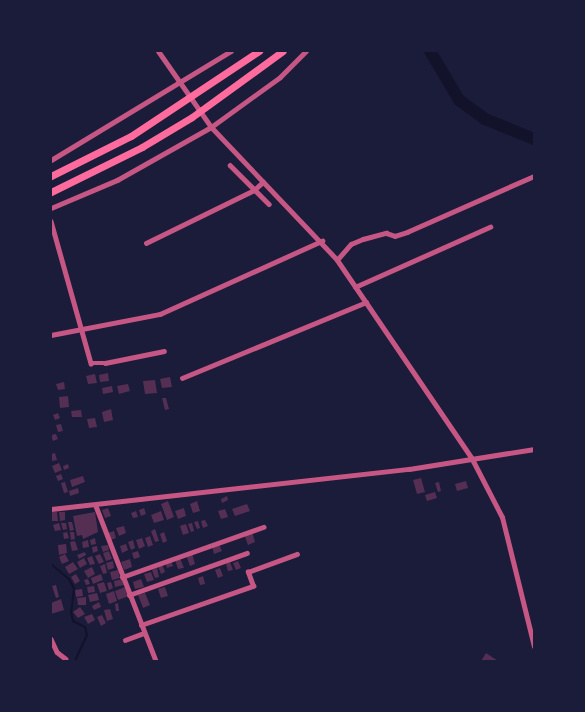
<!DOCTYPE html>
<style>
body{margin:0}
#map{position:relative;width:585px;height:712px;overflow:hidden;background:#1b1b3a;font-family:Quicksand,sans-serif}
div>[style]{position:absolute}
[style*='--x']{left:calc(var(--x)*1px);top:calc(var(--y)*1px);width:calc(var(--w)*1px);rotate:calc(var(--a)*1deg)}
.stream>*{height:2px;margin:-1px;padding:0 1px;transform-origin:1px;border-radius:1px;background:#12122b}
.river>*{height:12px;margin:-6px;padding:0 6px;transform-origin:6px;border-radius:6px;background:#12122b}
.building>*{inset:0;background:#542f53}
.minor>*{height:4.5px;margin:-2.25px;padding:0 2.25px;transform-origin:2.25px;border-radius:2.25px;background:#c65784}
.tertiary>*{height:5px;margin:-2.5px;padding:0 2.5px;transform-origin:2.5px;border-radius:2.5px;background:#c65784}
.trunk>*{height:7px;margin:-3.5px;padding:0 3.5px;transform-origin:3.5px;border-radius:3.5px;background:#ff6b9d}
span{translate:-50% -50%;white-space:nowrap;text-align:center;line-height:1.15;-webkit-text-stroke:5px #1b1b3a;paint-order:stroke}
.frame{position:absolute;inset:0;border:52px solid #1b1b3a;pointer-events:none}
</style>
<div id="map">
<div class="stream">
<div style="--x:51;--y:564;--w:23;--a:40"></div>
<div style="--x:69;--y:579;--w:11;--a:63"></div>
<div style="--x:74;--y:589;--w:23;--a:97"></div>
<div style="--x:71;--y:612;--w:9;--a:77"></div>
<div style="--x:73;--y:621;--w:13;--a:27"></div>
<div style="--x:85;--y:627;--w:8;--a:76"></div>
<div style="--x:87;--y:635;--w:29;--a:115"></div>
</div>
<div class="river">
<div style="--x:430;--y:51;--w:57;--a:59.4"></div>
<div style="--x:459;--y:100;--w:32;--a:36"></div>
<div style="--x:485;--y:119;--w:53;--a:22.2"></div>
</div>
<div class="building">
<div style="clip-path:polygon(108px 373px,109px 381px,100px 382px,99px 375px)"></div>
<div style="clip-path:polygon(95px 374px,97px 383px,88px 384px,86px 376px)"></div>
<div style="clip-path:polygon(170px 377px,172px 387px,162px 388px,160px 379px)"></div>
<div style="clip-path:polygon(155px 380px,157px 393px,145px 394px,143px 381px)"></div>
<div style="clip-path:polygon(64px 382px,65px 389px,58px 390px,56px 384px)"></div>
<div style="clip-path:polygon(128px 384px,130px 391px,119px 394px,117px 386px)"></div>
<div style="clip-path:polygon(112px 386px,113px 392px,103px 394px,102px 388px)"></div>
<div style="clip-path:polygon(68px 396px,69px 407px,60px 408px,59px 397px)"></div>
<div style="clip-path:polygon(162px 398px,166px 398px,169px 409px,165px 410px)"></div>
<div style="clip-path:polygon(111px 409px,113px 420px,104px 422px,102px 412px)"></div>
<div style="clip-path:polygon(81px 410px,82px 417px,72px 417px,71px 411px)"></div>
<div style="clip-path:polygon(58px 413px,60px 418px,55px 420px,53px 415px)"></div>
<div style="clip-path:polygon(95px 418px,97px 427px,89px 428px,87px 419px)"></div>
<div style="clip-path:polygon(61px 424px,63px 431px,58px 432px,56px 425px)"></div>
<div style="clip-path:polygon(56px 434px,58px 439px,53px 441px,51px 435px)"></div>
<div style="clip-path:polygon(55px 453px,57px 460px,52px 461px,51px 454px)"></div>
<div style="clip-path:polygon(59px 463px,62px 470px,55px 473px,52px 466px)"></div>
<div style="clip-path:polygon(68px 464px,69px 468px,64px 470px,63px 466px)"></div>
<div style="clip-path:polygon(61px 474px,63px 479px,58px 481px,56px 476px)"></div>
<div style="clip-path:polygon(83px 476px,85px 482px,72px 487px,70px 480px)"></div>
<div style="clip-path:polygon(421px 478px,425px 492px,417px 494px,413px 480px)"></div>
<div style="clip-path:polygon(466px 481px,468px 488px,457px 491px,455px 484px)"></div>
<div style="clip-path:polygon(65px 482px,68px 492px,64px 493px,61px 483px)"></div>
<div style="clip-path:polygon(439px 482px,441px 491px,438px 492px,435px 483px)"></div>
<div style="clip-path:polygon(78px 488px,79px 493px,70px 496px,69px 491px)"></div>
<div style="clip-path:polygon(435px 492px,437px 498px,427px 501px,425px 495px)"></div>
<div style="clip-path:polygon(227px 496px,228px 500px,222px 503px,221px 499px)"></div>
<div style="clip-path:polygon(168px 501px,174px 517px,167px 520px,161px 504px)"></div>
<div style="clip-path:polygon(197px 501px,200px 511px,193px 513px,190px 504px)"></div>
<div style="clip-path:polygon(247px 504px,250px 511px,235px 516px,232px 509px)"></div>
<div style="clip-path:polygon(108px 508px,111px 516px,105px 518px,102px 510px)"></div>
<div style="clip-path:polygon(144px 508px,146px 514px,141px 516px,139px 510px)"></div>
<div style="clip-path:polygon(184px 508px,186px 516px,178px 519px,175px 511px)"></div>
<div style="clip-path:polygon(225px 509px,228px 517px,221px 519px,218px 511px)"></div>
<div style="clip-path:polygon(136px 511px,138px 517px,133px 518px,131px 513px)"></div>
<div style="clip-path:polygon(161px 511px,164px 520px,154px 523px,151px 515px)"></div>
<div style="clip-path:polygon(52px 512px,57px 512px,58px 521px,52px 521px)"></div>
<div style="clip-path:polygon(59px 512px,65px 512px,65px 520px,60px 521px)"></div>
<div style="clip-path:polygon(95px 512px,98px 532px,83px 539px,82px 535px,77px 536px,73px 516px)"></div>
<div style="clip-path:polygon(205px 520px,208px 526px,203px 528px,201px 521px)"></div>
<div style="clip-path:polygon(198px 521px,200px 528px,197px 529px,194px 522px)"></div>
<div style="clip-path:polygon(68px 522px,72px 522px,74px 530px,70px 531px)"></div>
<div style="clip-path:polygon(59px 523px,61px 530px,55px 531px,53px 525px)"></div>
<div style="clip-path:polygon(61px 523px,66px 523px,67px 529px,63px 530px)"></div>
<div style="clip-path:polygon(192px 523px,194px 531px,191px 532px,188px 524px)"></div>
<div style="clip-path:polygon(186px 524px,189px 533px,183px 535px,180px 526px)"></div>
<div style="clip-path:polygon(124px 526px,126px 533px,119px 536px,116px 528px)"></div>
<div style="clip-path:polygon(155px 529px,159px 541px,155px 542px,151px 531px)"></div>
<div style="clip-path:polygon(114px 531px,116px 538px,111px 540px,108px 533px)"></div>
<div style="clip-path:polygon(252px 531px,255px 542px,248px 545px,244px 534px)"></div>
<div style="clip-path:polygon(67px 532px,69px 538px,64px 539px,63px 533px)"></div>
<div style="clip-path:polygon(70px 532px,74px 532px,75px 539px,71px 540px)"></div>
<div style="clip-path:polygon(164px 532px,167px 541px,163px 543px,160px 534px)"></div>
<div style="clip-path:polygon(150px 536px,153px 545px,148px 547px,145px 538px)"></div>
<div style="clip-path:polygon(95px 538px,96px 544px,91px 545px,90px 540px)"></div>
<div style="clip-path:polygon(142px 538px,145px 546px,139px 549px,136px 540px)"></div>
<div style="clip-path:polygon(88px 540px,89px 547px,83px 548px,82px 542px)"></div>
<div style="clip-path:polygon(133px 540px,135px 548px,131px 550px,128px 542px)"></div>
<div style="clip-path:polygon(75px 541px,78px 550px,72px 551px,70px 542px)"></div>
<div style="clip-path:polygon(66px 544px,67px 553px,59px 555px,58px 545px)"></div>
<div style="clip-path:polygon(126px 544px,128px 550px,122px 553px,120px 546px)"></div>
<div style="clip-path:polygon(219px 544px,222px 551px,214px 554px,212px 546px)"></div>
<div style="clip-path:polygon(108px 545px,109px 550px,103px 552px,101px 546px)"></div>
<div style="clip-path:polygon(97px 546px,98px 551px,93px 553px,92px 547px)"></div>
<div style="clip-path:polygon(109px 551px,112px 559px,106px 561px,103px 553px)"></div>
<div style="clip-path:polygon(138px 551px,140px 557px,134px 559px,132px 553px)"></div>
<div style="clip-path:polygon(85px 552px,86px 555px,79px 559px,77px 555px)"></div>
<div style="clip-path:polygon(192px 553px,195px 564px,190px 566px,186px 555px)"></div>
<div style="clip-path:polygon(65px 554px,69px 561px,62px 564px,59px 557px)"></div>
<div style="clip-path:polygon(100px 554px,104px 562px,99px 564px,95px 556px)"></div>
<div style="clip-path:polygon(92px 556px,95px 564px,90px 565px,87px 558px)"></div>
<div style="clip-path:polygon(84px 558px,87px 564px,80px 568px,77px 562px)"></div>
<div style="clip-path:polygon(180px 558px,184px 568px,178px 569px,175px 560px)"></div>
<div style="clip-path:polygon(130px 559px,132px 567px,124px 570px,121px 562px)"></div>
<div style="clip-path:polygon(171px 560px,173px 566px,167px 568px,165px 562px)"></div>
<div style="clip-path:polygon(113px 561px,114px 568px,108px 570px,106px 563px)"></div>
<div style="clip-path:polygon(238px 561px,241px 568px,236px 570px,233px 563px)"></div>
<div style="clip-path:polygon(73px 562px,78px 569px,69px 574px,65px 567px)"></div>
<div style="clip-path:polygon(230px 562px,233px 570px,228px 571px,226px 564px)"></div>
<div style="clip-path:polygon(105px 564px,107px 573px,103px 574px,100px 566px)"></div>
<div style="clip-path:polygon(162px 564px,165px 572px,161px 574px,158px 566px)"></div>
<div style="clip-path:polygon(92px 567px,95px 574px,88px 578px,84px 571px)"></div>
<div style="clip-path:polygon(157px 568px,159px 577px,155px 578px,152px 570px)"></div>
<div style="clip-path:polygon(220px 568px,223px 576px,218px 578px,215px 570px)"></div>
<div style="clip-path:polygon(118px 570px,120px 578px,112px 580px,110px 572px)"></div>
<div style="clip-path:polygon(151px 572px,154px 580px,147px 582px,144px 574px)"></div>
<div style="clip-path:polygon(76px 574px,80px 581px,75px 584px,71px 577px)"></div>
<div style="clip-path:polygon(101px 574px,103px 580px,93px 584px,91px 578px)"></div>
<div style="clip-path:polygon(203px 576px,205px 584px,200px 585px,198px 578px)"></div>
<div style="clip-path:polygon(88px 579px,90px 584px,86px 585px,84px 580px)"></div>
<div style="clip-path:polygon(123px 579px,124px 585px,115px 587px,114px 581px)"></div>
<div style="clip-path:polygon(141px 579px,144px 587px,135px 589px,133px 582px)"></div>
<div style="clip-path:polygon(104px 582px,107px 591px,100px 593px,97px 584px)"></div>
<div style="clip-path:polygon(111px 582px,113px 588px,109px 590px,107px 583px)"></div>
<div style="clip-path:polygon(56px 585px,59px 597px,56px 598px,52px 586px)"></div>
<div style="clip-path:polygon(94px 586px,95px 592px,88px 593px,87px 587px)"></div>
<div style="clip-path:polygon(125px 587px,129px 596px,118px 600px,115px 591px)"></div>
<div style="clip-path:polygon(165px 587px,168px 596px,161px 598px,158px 589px)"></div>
<div style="clip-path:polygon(82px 589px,83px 596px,76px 597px,75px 590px)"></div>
<div style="clip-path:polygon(114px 591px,117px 601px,109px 604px,106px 594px)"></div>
<div style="clip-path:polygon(97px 593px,99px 600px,90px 602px,88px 595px)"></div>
<div style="clip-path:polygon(145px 593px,150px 605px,143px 608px,138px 595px)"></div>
<div style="clip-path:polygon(86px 597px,86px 605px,78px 605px,77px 598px)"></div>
<div style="clip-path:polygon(61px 599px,64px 610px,51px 614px,51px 603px)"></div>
<div style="clip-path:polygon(99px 602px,101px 607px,94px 610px,92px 606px)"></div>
<div style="clip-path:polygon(118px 603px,119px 611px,116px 611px,115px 604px)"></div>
<div style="clip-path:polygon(80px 607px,85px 614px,78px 618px,73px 612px)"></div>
<div style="clip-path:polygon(110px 609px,113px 619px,107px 621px,104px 610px)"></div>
<div style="clip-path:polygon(92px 614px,95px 620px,88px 624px,84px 617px)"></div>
<div style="clip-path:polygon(102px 615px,106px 623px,101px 626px,97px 617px)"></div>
<div style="clip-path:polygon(486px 653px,498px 661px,481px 661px)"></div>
</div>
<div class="minor">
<div style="--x:230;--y:165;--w:55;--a:45"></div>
<div style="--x:51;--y:221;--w:148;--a:74.3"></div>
<div style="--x:91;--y:363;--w:14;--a:0"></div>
<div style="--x:105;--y:363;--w:60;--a:-11.5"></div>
<div style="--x:146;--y:243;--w:120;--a:-26.1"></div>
<div style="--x:254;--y:190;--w:12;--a:-42"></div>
<div style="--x:337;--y:260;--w:21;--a:-49"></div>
<div style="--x:351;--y:244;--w:13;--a:-23"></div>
<div style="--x:363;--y:239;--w:24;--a:-15"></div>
<div style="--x:386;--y:233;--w:9;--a:18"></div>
<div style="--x:395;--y:236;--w:13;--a:-18"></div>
<div style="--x:407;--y:232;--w:139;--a:-23.8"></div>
<div style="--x:355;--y:287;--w:148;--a:-24"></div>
<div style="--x:51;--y:335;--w:111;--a:-10.9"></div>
<div style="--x:160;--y:314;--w:178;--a:-24.3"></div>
<div style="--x:182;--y:378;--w:199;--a:-22.4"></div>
<div style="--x:96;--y:506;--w:166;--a:68.8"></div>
<div style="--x:122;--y:577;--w:150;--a:-19.5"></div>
<div style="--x:129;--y:595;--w:125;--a:-19.6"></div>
<div style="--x:141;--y:625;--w:119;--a:-19.2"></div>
<div style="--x:253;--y:586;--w:15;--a:-110"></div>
<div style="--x:248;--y:572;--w:52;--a:-20.2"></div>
<div style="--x:51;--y:639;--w:14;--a:65"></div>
<div style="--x:57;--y:652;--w:11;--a:38"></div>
<div style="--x:125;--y:640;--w:20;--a:-20"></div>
</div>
<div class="tertiary">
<div style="--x:158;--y:51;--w:93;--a:55.1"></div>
<div style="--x:211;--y:127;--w:183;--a:46.5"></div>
<div style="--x:337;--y:260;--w:240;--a:55.8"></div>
<div style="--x:472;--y:459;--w:65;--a:62.7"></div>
<div style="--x:502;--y:517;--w:133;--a:76.1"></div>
<div style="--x:51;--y:160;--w:210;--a:-31.2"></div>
<div style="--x:51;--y:208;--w:72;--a:-23"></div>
<div style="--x:117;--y:180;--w:108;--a:-29.4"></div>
<div style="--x:211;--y:127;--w:85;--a:-35.9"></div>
<div style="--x:280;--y:77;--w:37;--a:-45"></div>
<div style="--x:51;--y:509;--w:360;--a:-6.4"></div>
<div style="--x:409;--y:469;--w:127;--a:-9.1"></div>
</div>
<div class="trunk">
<div style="--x:51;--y:176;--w:89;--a:-26.6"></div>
<div style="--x:131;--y:136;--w:154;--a:-33.6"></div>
<div style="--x:51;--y:192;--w:102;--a:-26.3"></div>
<div style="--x:142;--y:147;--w:58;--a:-31"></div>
<div style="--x:192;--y:117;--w:112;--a:-36"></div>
</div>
<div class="frame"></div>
</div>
